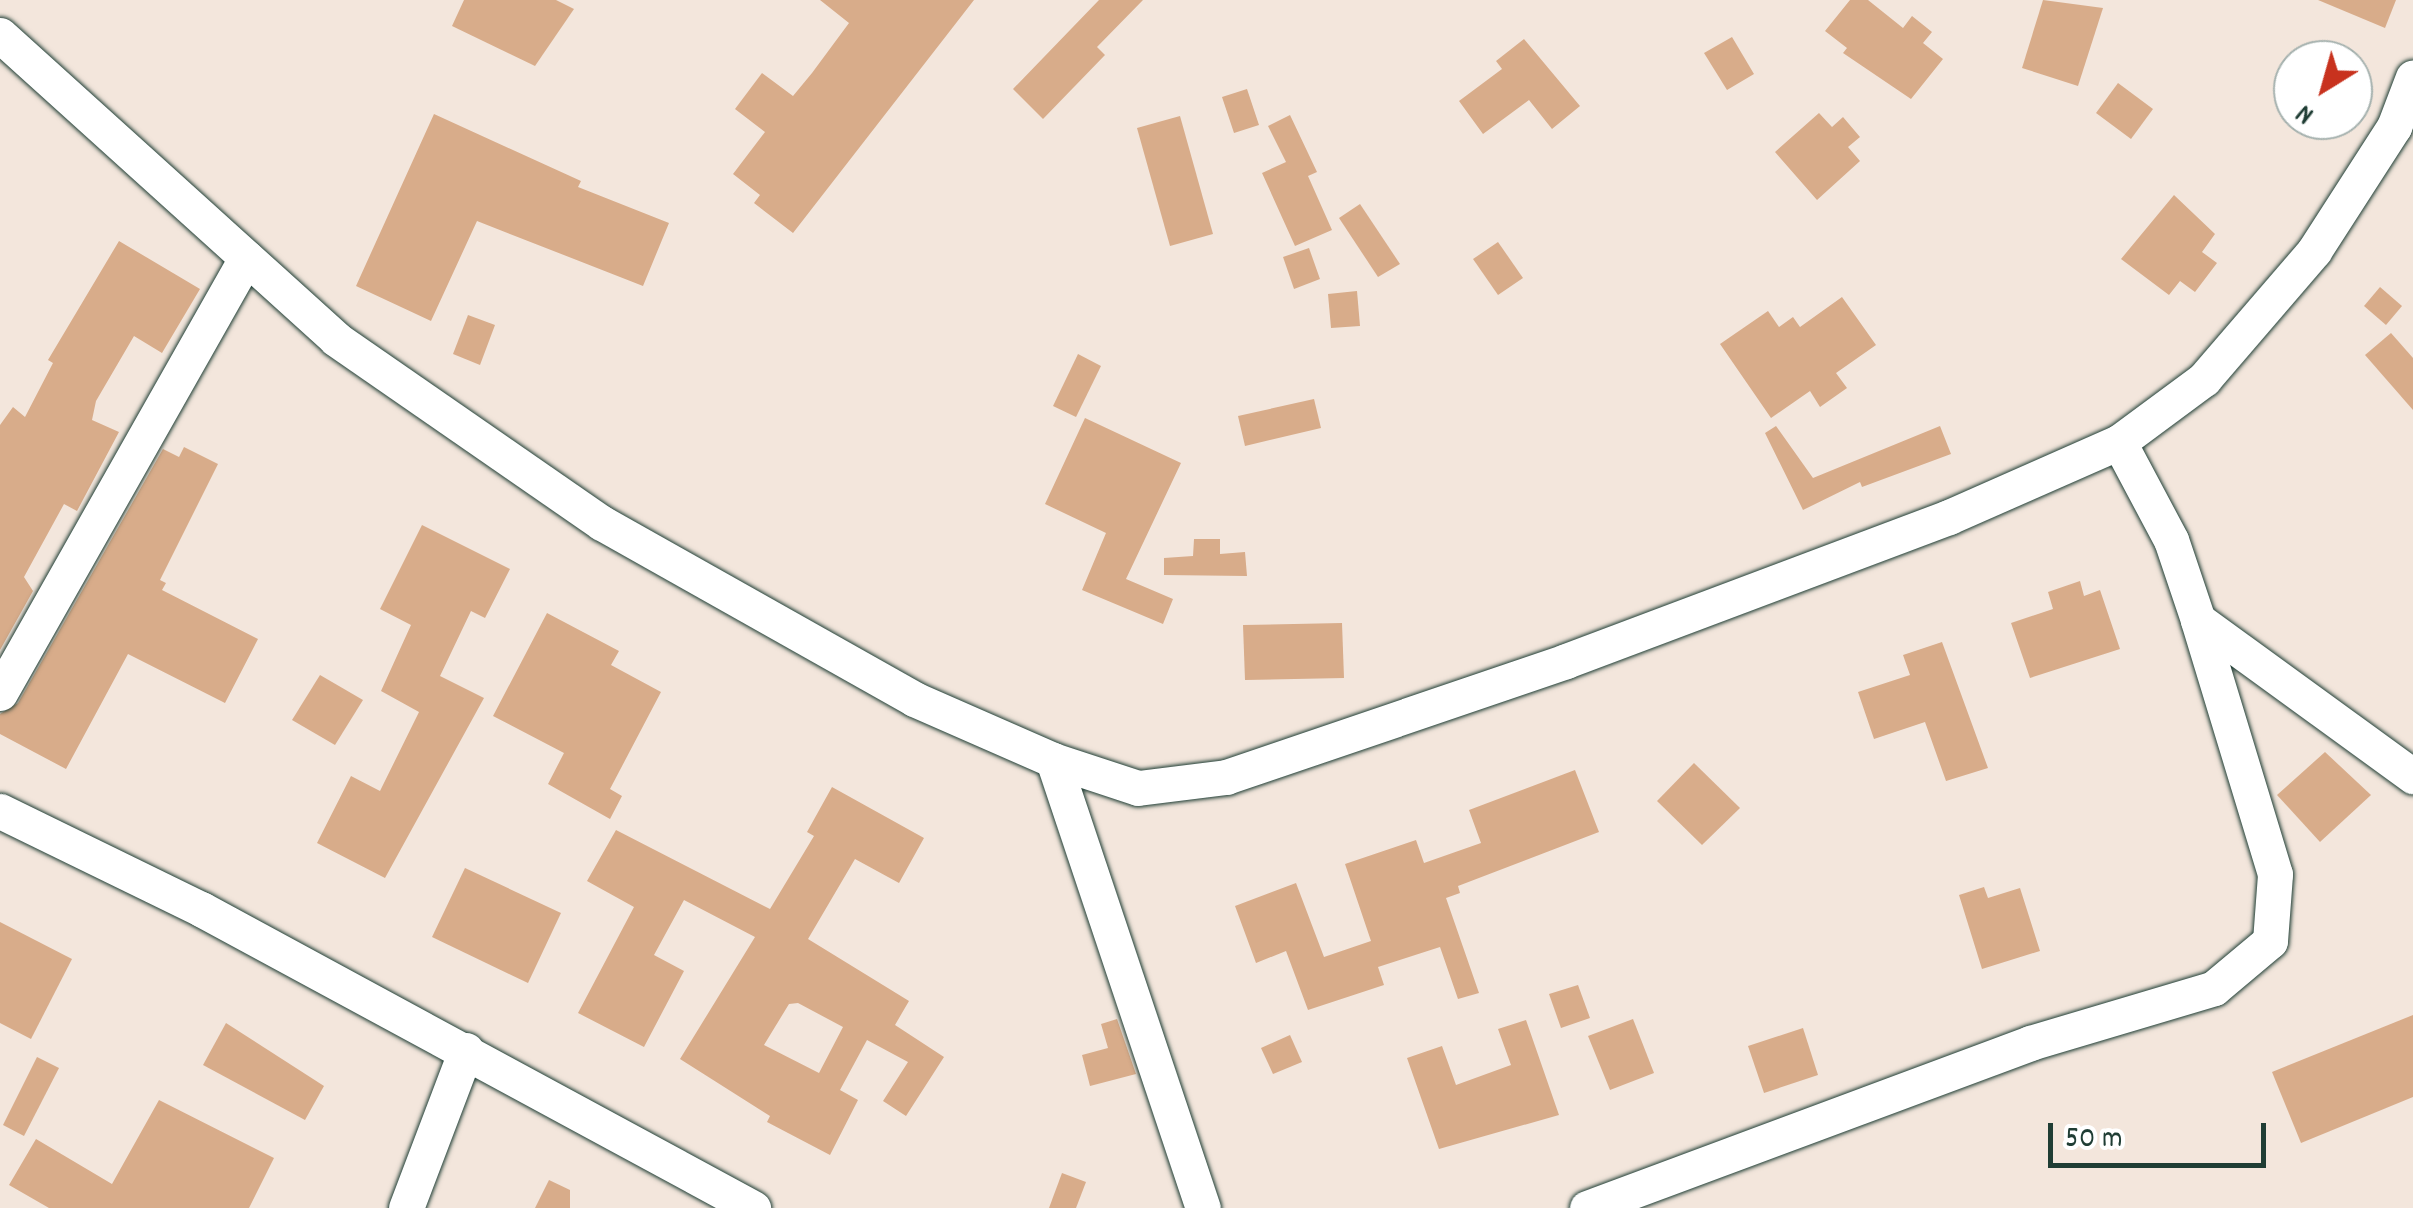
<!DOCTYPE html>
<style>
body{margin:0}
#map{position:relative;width:2413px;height:1208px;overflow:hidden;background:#f3e6dc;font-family:Dekko,sans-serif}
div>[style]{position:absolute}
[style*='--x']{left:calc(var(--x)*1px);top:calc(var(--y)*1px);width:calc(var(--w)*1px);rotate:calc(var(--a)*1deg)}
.building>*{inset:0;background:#d8ac8a}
.roads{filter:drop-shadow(0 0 2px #1f3d34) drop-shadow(0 0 2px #1f3d34)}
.minor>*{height:35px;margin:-17.5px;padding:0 17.5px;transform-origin:17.5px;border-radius:17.5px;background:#fff}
span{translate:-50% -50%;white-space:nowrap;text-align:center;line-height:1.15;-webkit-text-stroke:8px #fff;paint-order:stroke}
.north{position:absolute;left:2273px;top:40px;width:100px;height:100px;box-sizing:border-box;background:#fff;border:2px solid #a5b1ae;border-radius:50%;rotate:217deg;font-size:28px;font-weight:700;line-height:40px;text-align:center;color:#1f3d34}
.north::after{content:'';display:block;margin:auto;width:35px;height:45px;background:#c8321e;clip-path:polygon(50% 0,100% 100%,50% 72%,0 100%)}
.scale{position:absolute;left:2048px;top:1123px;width:218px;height:45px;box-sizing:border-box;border:5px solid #1f3d34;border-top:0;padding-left:12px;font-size:30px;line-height:35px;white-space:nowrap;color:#1f3d34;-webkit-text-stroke:8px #fff;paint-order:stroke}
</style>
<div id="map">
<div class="building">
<div style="clip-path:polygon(464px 0,556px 0,574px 9px,535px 66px,452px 26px)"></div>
<div style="clip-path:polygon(820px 0,974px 0,793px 233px,754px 203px,760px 195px,733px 174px,765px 132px,735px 109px,762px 73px,793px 96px,812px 73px,849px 23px)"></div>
<div style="clip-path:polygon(1099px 0,1143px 0,1097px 47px,1105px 55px,1043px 119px,1013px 89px)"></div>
<div style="clip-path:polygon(1850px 0,1868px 0,1903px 28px,1912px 16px,1932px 32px,1923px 43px,1943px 59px,1911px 99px,1843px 53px,1847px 48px,1825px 31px)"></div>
<div style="clip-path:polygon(2043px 0,2103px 8px,2078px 86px,2022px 68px)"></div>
<div style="clip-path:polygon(2318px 0,2396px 0,2385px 28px)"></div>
<div style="clip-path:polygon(1732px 37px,1754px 74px,1727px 90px,1704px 53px)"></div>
<div style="clip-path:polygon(1524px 39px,1580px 106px,1552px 129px,1529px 100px,1483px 134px,1459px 101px,1502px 69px,1496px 61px)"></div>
<div style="clip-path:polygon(2118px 83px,2153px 109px,2131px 139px,2096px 113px)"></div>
<div style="clip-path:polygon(1247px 89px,1259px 125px,1234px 133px,1222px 97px)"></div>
<div style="clip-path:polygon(1819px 113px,1832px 127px,1843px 117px,1860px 137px,1848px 147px,1860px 161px,1817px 200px,1775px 152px)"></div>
<div style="clip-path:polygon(434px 114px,581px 181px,578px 187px,669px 223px,643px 286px,477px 221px,431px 321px,356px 286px)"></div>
<div style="clip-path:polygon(1290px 115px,1317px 172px,1308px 176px,1332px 230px,1295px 246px,1262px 173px,1286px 162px,1268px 126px)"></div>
<div style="clip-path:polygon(1180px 116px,1213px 234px,1170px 246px,1137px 128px)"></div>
<div style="clip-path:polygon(2174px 195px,2215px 234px,2202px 252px,2217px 263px,2195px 292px,2180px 281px,2169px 295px,2121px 259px)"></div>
<div style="clip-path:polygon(1360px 204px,1400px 264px,1378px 277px,1339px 218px)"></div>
<div style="clip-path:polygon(119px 241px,200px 289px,162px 353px,134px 336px,96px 401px,92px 420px,119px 432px,77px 511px,64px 504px,24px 577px,33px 591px,0 650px,0 425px,13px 407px,25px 417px,53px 363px,48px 360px)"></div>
<div style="clip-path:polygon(1498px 242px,1523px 278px,1498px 295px,1473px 259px)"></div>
<div style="clip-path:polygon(1309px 248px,1320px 279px,1294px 289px,1283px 257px)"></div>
<div style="clip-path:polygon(2380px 287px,2402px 306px,2386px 325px,2364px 306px)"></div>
<div style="clip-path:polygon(1357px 291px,1360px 326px,1331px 328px,1328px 294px)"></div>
<div style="clip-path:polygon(1842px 297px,1876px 345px,1836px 373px,1847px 388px,1820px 407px,1810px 391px,1771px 418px,1720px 344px,1768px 311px,1779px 327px,1793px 317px,1800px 327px)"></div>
<div style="clip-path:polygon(468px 315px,495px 325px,480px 365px,453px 354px)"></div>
<div style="clip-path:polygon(2391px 333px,2413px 358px,2413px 410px,2365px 355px)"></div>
<div style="clip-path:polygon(1078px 354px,1101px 366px,1076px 417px,1053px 406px)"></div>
<div style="clip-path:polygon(1314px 399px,1321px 428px,1245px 446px,1238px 416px)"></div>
<div style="clip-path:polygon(1085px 418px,1181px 463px,1126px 579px,1173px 599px,1163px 624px,1082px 590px,1106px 533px,1045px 504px)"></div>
<div style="clip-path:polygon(1776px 426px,1813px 478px,1940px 426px,1951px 454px,1862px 487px,1860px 482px,1803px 510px,1765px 433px)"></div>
<div style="clip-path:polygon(184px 447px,218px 464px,160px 580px,166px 583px,162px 590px,258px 639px,225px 703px,128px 654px,66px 769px,0 734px,0 714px,18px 703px,163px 449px,179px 457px)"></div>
<div style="clip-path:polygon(422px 525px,510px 569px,485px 618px,471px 611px,440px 676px,484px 698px,385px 878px,317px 843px,351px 776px,380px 791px,419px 712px,381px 691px,411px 625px,380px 609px)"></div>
<div style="clip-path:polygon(1194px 539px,1220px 539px,1220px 554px,1245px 552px,1247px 576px,1164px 575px,1164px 558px,1193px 556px)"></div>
<div style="clip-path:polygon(2080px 581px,2084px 596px,2100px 590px,2120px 649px,2030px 678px,2011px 623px,2053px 609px,2048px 592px)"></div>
<div style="clip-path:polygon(547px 613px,619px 651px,611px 665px,661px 692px,610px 789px,622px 796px,610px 819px,548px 784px,564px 753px,493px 716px)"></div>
<div style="clip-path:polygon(1342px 623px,1344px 678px,1245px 680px,1243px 625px)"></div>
<div style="clip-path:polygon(1942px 642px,1988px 768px,1946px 781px,1925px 722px,1874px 739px,1858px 692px,1910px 675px,1903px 655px)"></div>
<div style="clip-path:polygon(320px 675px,363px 700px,335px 745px,292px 720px)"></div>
<div style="clip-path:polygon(2325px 752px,2371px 795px,2320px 842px,2277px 795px)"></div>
<div style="clip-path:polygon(1694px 763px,1740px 808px,1702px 845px,1657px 801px)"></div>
<div style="clip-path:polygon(1575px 770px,1599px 832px,1458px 886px,1460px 893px,1446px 898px,1479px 993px,1458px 999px,1440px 947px,1378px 967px,1384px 985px,1308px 1010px,1286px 951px,1256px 963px,1235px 906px,1296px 883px,1324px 957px,1371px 941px,1345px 864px,1416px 840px,1424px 863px,1481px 843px,1469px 810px)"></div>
<div style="clip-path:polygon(evenodd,832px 787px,924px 838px,899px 883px,855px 859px,808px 939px,909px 1001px,895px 1025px,944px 1057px,906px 1116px,883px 1101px,908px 1062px,867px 1040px,840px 1090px,858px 1100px,830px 1155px,767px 1122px,770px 1116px,680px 1059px,755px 937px,684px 900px,654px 955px,684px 971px,644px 1047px,578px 1013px,634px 907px,587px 881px,616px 830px,770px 909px,814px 836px,807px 832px,832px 787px,798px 1003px,843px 1027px,819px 1073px,764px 1045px,789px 1004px,798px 1003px)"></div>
<div style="clip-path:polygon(465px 868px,561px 913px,528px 983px,432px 937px)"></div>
<div style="clip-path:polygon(1984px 887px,1988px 898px,2020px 888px,2040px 951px,1982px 969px,1959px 895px)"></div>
<div style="clip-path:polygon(0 922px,72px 959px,31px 1039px,0 1023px)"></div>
<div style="clip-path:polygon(1578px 985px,1590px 1018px,1561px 1028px,1549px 994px)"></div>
<div style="clip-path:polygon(2413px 1015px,2413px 1097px,2301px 1143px,2272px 1072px)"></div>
<div style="clip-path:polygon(1117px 1019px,1136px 1074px,1090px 1086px,1082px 1055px,1108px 1048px,1101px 1024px)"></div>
<div style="clip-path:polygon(1633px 1019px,1654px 1073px,1610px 1090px,1588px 1036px)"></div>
<div style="clip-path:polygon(1526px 1020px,1559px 1115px,1439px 1149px,1407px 1058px,1442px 1046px,1456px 1085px,1511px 1065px,1498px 1029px)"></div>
<div style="clip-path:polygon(226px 1023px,324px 1086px,305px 1120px,203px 1065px)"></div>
<div style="clip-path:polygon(1803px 1028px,1818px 1075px,1764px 1093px,1748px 1046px)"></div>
<div style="clip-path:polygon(1290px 1035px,1302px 1062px,1273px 1074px,1261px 1048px)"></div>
<div style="clip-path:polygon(37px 1057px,59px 1068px,24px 1136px,3px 1125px)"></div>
<div style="clip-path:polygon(159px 1100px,274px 1158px,249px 1208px,49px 1208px,9px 1185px,36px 1139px,112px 1184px)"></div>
<div style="clip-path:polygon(1062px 1173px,1086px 1182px,1076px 1208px,1049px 1208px)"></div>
<div style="clip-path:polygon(549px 1180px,570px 1190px,570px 1208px,535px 1208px)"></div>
</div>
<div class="roads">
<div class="minor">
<div style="--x:0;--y:35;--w:453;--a:42.1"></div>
<div style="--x:336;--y:339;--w:323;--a:34.7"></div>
<div style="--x:602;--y:523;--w:358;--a:29.4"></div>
<div style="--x:914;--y:699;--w:152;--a:23.7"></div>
<div style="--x:1053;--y:760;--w:89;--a:18.2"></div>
<div style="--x:1138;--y:788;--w:89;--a:-7.1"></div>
<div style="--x:1226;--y:777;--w:359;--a:-18.8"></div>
<div style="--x:1566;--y:661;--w:409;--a:-20.6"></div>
<div style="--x:1949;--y:517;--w:186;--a:-23.8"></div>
<div style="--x:2119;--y:442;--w:106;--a:-36.5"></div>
<div style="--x:2204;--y:379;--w:169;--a:-49.3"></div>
<div style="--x:2314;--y:251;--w:148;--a:-57.2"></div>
<div style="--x:2394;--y:127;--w:53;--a:-69.2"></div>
<div style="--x:2198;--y:620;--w:266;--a:36"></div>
<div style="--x:0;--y:693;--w:500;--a:-60.5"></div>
<div style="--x:1053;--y:760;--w:472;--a:71.5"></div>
<div style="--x:0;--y:811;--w:224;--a:26"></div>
<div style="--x:201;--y:909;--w:628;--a:28.44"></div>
<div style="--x:406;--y:1208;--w:169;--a:-69.2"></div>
<div style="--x:1587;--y:1208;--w:473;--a:-20.4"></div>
<div style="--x:2030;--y:1043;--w:192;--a:-16.6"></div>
<div style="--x:2214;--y:988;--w:73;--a:-40"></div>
<div style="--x:2270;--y:941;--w:67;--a:-85.7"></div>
<div style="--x:2275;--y:874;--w:265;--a:-106.9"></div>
<div style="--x:2198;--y:620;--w:84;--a:-108.6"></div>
<div style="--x:2171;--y:540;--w:111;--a:-118"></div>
</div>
</div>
<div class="north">N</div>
<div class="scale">50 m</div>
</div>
